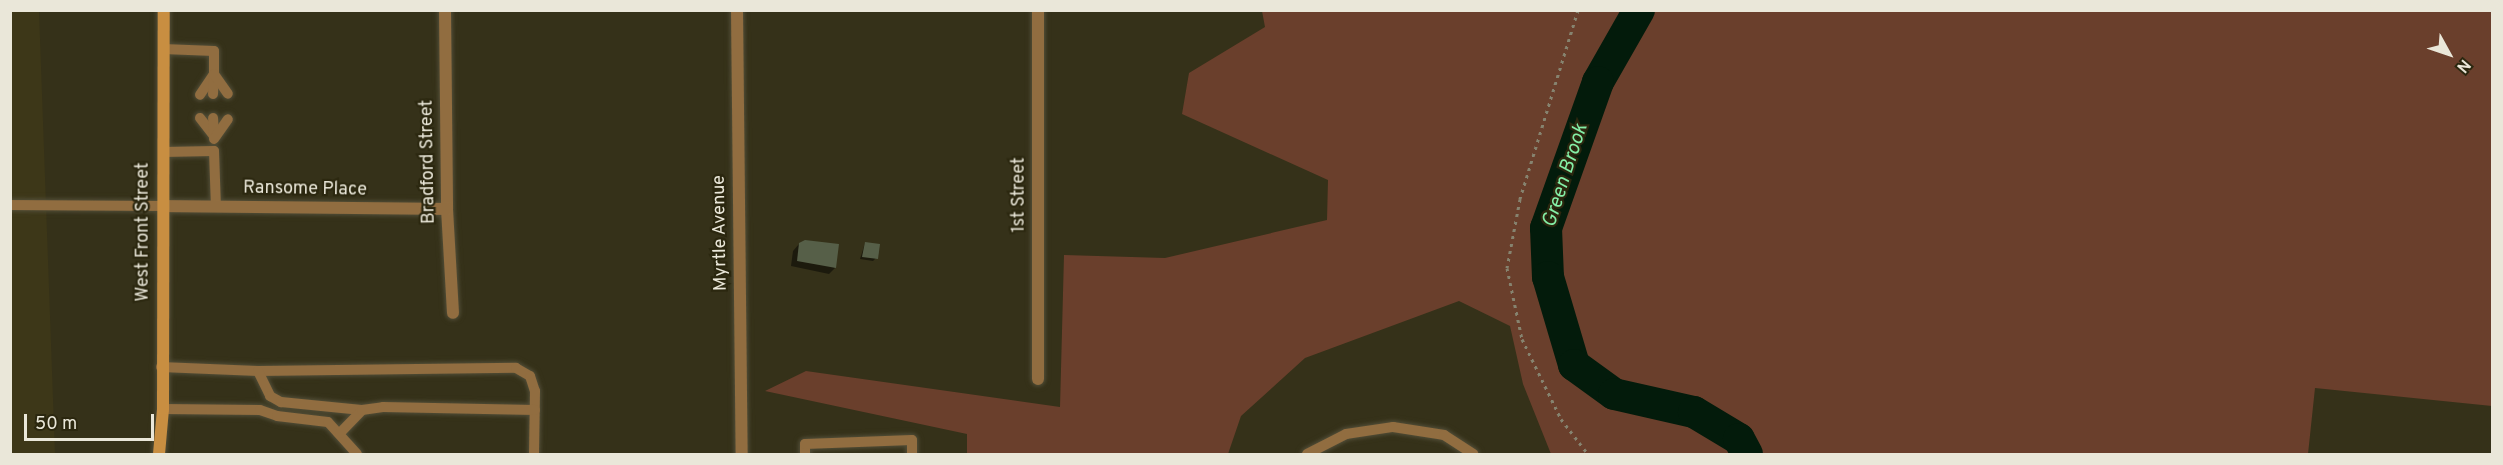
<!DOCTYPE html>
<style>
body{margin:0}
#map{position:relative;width:2503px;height:465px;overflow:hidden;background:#353119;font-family:Overpass,sans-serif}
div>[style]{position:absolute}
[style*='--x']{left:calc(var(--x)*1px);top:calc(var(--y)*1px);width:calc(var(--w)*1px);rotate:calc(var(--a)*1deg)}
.built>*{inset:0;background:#3d3718}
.green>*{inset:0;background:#6a3f2c}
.shadow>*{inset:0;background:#0007}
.river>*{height:32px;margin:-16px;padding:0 16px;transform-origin:16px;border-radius:16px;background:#031b0b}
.building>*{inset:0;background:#565f48}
.path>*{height:3px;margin-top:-1.5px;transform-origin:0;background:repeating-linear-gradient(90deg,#86836f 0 3px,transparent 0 7.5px)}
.roads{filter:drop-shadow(0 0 2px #524e38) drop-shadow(0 0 2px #524e38)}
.service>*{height:10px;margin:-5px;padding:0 5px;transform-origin:5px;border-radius:5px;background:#916d40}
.minor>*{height:12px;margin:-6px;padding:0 6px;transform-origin:6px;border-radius:6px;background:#916d40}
.secondary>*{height:12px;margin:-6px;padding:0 6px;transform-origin:6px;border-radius:6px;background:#c88e41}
span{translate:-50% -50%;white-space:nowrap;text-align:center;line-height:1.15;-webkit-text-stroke:4.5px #2b270f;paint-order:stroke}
.street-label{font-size:18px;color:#eae7d9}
.water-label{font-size:20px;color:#84eea6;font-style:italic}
.frame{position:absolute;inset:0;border:12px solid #eae7d9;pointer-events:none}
.north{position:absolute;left:2419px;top:24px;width:60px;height:60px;-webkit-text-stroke:4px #2b270f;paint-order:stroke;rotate:130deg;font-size:16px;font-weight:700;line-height:24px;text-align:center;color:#eae7d9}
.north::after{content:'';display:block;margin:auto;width:21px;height:27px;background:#eae7d9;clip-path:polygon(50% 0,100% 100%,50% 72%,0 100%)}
.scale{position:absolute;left:24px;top:414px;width:130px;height:27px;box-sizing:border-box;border:3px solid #eae7d9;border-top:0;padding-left:8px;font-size:18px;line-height:21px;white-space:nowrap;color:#eae7d9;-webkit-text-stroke:4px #2b270f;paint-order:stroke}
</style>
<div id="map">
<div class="built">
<div style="clip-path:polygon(10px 11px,39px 11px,55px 454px,11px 454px)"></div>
</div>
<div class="green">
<div style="clip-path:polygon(1262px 11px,2492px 11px,2492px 406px,2315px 388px,2308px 454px,1551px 454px,1523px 384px,1510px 326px,1459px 301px,1305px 358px,1241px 416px,1228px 454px,967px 454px,967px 434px,765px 391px,806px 371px,1060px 407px,1064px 255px,1165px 258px,1327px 220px,1328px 180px,1182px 114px,1189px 73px,1265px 27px)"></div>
</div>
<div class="shadow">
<div style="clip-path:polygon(865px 243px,876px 258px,873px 261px,860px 259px)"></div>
<div style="clip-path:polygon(799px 244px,835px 268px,829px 274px,791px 266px,793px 251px)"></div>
</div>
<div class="river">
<div style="--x:1639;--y:10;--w:83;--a:119.7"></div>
<div style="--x:1598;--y:82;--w:155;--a:109.6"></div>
<div style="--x:1546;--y:228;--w:49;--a:87.7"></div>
<div style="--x:1548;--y:277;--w:92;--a:73.5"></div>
<div style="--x:1574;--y:365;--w:49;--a:35.9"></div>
<div style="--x:1614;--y:394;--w:82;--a:12.7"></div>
<div style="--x:1694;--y:412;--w:52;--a:31"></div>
<div style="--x:1739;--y:439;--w:17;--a:62"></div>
</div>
<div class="building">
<div style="clip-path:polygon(805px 240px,839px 244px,836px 268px,797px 261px,799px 243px)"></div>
<div style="clip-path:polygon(865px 242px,880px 244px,878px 259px,862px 257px)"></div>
</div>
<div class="path">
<div style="--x:1578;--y:10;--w:198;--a:107.1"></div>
<div style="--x:1520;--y:199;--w:70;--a:100.7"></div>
<div style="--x:1507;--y:268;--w:73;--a:78.1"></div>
<div style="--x:1522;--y:339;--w:89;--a:64"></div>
<div style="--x:1561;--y:419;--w:44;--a:52.4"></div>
</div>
<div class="roads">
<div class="service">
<div style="--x:163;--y:49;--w:51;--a:2.2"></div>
<div style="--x:214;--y:51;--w:23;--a:90"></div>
<div style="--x:214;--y:74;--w:25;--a:124"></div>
<div style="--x:213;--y:94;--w:20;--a:-87"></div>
<div style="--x:214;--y:74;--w:24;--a:55"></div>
<div style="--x:200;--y:118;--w:23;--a:52"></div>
<div style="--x:214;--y:136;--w:18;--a:-93"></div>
<div style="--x:214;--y:139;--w:24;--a:-55"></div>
<div style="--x:163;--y:152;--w:51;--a:-1.1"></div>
<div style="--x:214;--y:151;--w:56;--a:88"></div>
<div style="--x:10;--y:205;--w:152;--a:0.4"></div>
<div style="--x:161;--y:367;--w:97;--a:2.4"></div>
<div style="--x:258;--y:371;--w:258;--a:-0.7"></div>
<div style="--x:516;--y:368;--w:16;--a:30"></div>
<div style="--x:530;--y:376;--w:16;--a:72"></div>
<div style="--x:535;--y:391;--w:63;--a:90.9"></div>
<div style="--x:258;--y:371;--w:28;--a:64"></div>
<div style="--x:270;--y:396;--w:13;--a:29"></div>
<div style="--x:281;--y:402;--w:81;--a:5.6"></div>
<div style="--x:163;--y:409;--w:97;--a:0.6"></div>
<div style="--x:260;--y:410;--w:18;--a:19"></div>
<div style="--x:277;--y:416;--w:51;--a:6.7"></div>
<div style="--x:328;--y:422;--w:43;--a:47.8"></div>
<div style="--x:340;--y:433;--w:32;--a:-46"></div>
<div style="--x:362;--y:410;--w:21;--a:-8"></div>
<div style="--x:383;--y:407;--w:152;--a:1.1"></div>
<div style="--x:805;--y:454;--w:10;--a:-90"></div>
<div style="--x:805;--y:444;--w:107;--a:-2.1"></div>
<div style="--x:912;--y:440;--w:14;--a:90"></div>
<div style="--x:1307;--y:454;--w:44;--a:-27.1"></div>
<div style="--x:1346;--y:434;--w:48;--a:-8.5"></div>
<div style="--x:1393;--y:427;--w:52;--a:8.9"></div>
<div style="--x:1444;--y:435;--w:35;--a:33"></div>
</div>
<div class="minor">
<div style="--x:445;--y:10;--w:199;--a:89.4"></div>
<div style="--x:447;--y:209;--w:104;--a:86.7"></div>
<div style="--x:737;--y:10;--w:444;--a:89.4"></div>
<div style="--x:1038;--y:10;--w:369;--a:90"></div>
<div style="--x:162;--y:206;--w:285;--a:0.6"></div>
</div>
<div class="secondary">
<div style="--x:159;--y:454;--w:45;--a:-84.9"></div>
<div style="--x:163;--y:409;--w:399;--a:-89.9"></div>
</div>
</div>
<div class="street-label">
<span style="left:429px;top:162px;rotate:-91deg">Bradford Street</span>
<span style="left:305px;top:190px;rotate:1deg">Ransome Place</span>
<span style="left:1020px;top:195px;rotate:-90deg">1st Street</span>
<span style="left:144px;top:232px;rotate:-90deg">West Front Street</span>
<span style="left:721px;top:233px;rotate:-91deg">Myrtle Avenue</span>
</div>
<div class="water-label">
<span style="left:1566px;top:176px;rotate:-72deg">Green Brook</span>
</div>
<div class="frame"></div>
<div class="north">N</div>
<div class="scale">50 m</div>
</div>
